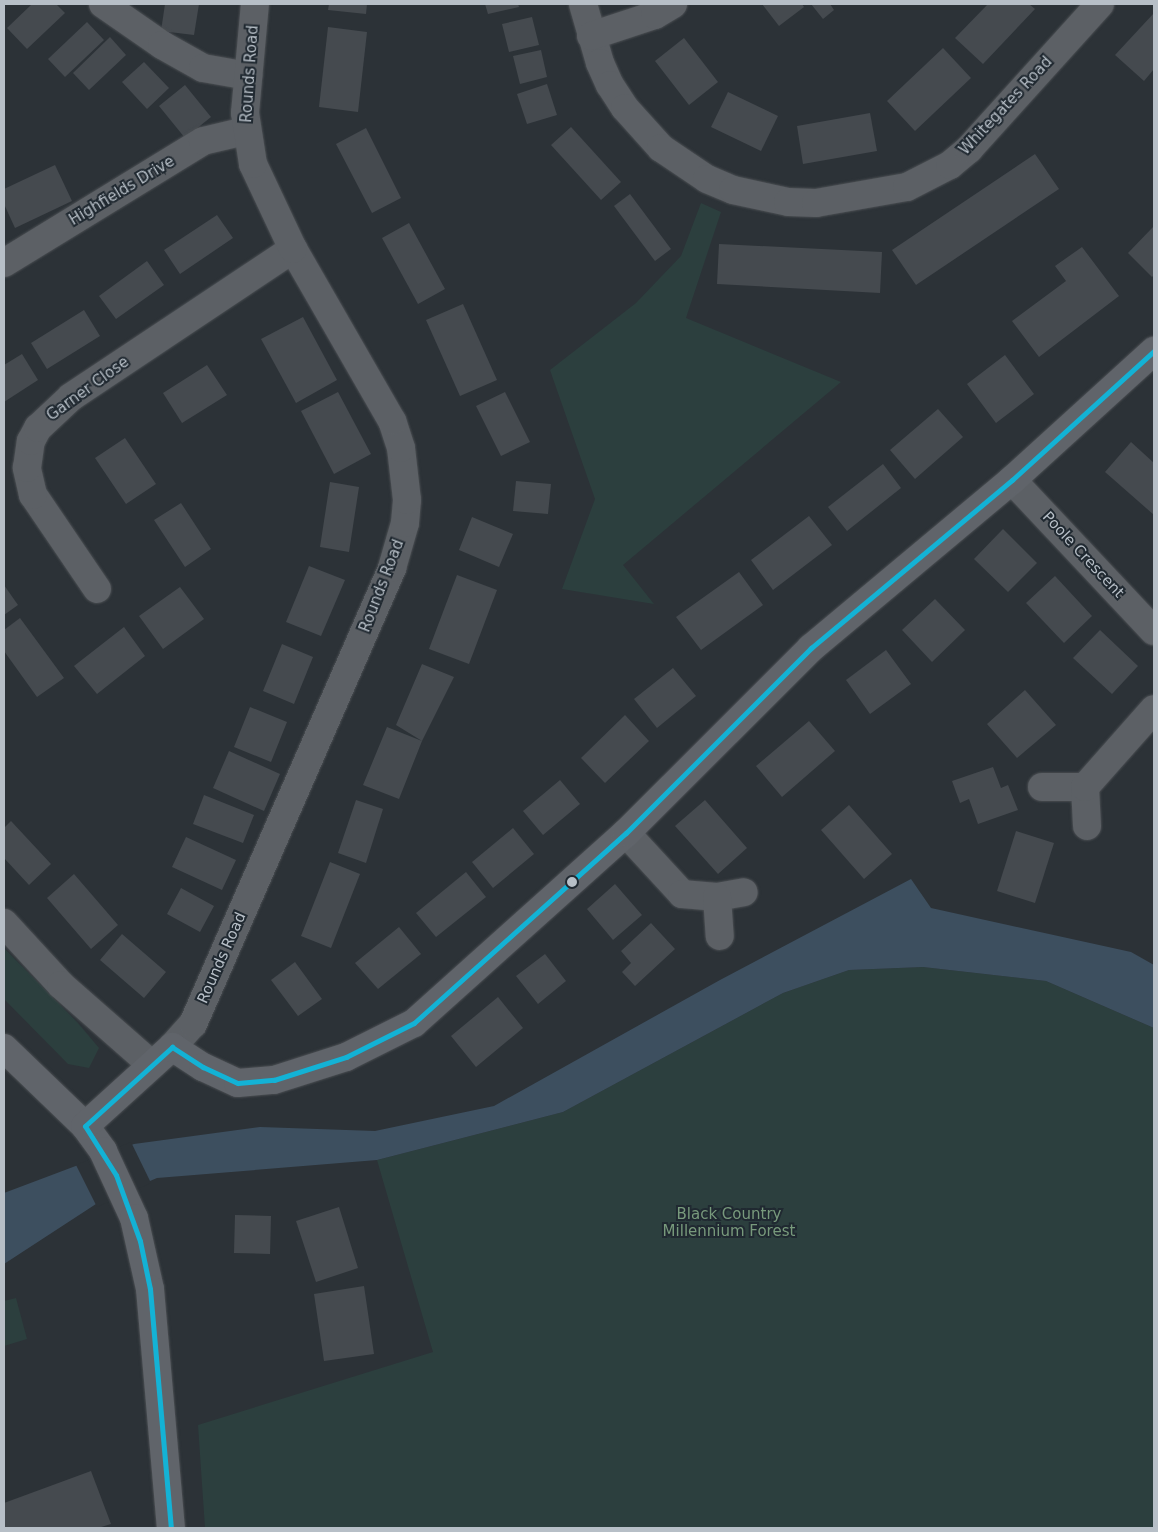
<!DOCTYPE html>
<style>
body{margin:0}
#map{position:relative;width:1158px;height:1532px;overflow:hidden;background:#2c3237;font-family:"DejaVu Sans",sans-serif}
div>[style]{position:absolute}
[style*='--x']{left:calc(var(--x)*1px);top:calc(var(--y)*1px);width:calc(var(--w)*1px);rotate:calc(var(--a)*1deg)}
.green>*{inset:0;background:#2c3f3e}
.water>*{inset:0;background:#3d4f5f}
.pier>*{inset:0;background:#2c3237}
.building>*{inset:0;background:#454a4f}
.roads{filter:drop-shadow(0 0 1px #4a4e52) drop-shadow(0 0 1px #4a4e52)}
.street>*{height:28px;margin:-14px;padding:0 14px;transform-origin:14px;border-radius:14px;background:#5c6065}
.secondary>*{height:28px;margin:-14px;padding:0 14px;transform-origin:14px;border-radius:14px;background:#60646a}
.bus-1>*{height:5px;margin:-2.5px;padding:0 2.5px;transform-origin:2.5px;border-radius:2.5px;background:#13b2d5}
.dots>*{width:14px;height:14px;translate:-50% -50%;box-sizing:border-box;border:2px solid #202931;border-radius:50%}
span{translate:-50% -50%;white-space:nowrap;text-align:center;line-height:1.15;-webkit-text-stroke:4px #202931;paint-order:stroke}
.street-label{font-size:15px;color:#b7bfc7}
.park-label{font-size:15px;color:#789a7c}
.frame{position:absolute;inset:0;border:5px solid #b7bfc7;pointer-events:none}
</style>
<div id="map">
<div class="green">
<div style="clip-path:polygon(701px 203px,721px 212px,686px 318px,841px 382px,623px 565px,654px 604px,562px 589px,595px 499px,550px 370px,636px 303px,681px 256px)"></div>
<div style="clip-path:polygon(4px 948px,78px 1023px,99px 1048px,89px 1068px,68px 1064px,4px 999px)"></div>
<div style="clip-path:polygon(923px 967px,1046px 981px,1154px 1028px,1154px 1528px,205px 1528px,198px 1425px,433px 1352px,377px 1160px,563px 1112px,783px 993px,849px 970px)"></div>
<div style="clip-path:polygon(16px 1298px,27px 1339px,4px 1346px,4px 1301px)"></div>
</div>
<div class="water">
<div style="clip-path:polygon(911px 879px,931px 908px,1131px 952px,1154px 965px,1154px 1028px,1046px 981px,923px 967px,849px 970px,783px 993px,563px 1112px,377px 1160px,157px 1178px,96px 1204px,4px 1264px,4px 1193px,134px 1144px,260px 1127px,375px 1131px,494px 1106px,720px 980px)"></div>
</div>
<div class="pier">
<div style="clip-path:polygon(131px 1142px,151px 1183px,97px 1207px,76px 1165px)"></div>
</div>
<div class="building">
<div style="clip-path:polygon(32px 4px,56px 4px,65px 13px,27px 49px,7px 28px)"></div>
<div style="clip-path:polygon(165px 4px,199px 4px,194px 35px,161px 31px)"></div>
<div style="clip-path:polygon(329px 4px,367px 4px,366px 14px,328px 10px)"></div>
<div style="clip-path:polygon(485px 4px,518px 4px,519px 7px,488px 14px)"></div>
<div style="clip-path:polygon(762px 4px,802px 4px,804px 7px,779px 26px)"></div>
<div style="clip-path:polygon(811px 4px,830px 4px,834px 10px,823px 19px)"></div>
<div style="clip-path:polygon(988px 4px,1029px 4px,1035px 9px,983px 64px,955px 38px)"></div>
<div style="clip-path:polygon(1154px 13px,1154px 69px,1144px 81px,1115px 55px)"></div>
<div style="clip-path:polygon(532px 17px,539px 45px,509px 52px,502px 24px)"></div>
<div style="clip-path:polygon(87px 22px,104px 40px,65px 77px,48px 59px)"></div>
<div style="clip-path:polygon(328px 27px,367px 32px,358px 112px,319px 107px)"></div>
<div style="clip-path:polygon(110px 37px,126px 55px,89px 90px,73px 73px)"></div>
<div style="clip-path:polygon(684px 38px,718px 82px,689px 105px,655px 61px)"></div>
<div style="clip-path:polygon(943px 48px,971px 78px,915px 131px,887px 101px)"></div>
<div style="clip-path:polygon(541px 50px,547px 77px,520px 84px,513px 56px)"></div>
<div style="clip-path:polygon(144px 62px,169px 88px,147px 109px,122px 82px)"></div>
<div style="clip-path:polygon(547px 84px,557px 115px,527px 124px,517px 94px)"></div>
<div style="clip-path:polygon(185px 85px,211px 117px,185px 138px,159px 106px)"></div>
<div style="clip-path:polygon(728px 92px,778px 116px,761px 151px,711px 127px)"></div>
<div style="clip-path:polygon(870px 113px,877px 151px,803px 164px,797px 126px)"></div>
<div style="clip-path:polygon(571px 127px,621px 182px,601px 200px,551px 145px)"></div>
<div style="clip-path:polygon(366px 128px,401px 198px,372px 213px,336px 144px)"></div>
<div style="clip-path:polygon(1035px 154px,1059px 189px,916px 285px,892px 250px)"></div>
<div style="clip-path:polygon(55px 165px,72px 201px,15px 228px,4px 204px,4px 189px)"></div>
<div style="clip-path:polygon(630px 194px,671px 249px,655px 261px,614px 206px)"></div>
<div style="clip-path:polygon(217px 215px,233px 238px,180px 274px,164px 250px)"></div>
<div style="clip-path:polygon(409px 223px,445px 289px,418px 304px,382px 238px)"></div>
<div style="clip-path:polygon(1154px 226px,1154px 275px,1152px 277px,1128px 253px)"></div>
<div style="clip-path:polygon(719px 244px,882px 252px,880px 293px,717px 284px)"></div>
<div style="clip-path:polygon(1082px 247px,1119px 296px,1039px 357px,1012px 321px,1066px 281px,1055px 266px)"></div>
<div style="clip-path:polygon(147px 261px,164px 285px,116px 319px,99px 296px)"></div>
<div style="clip-path:polygon(463px 304px,497px 380px,460px 396px,426px 320px)"></div>
<div style="clip-path:polygon(84px 310px,100px 336px,47px 369px,31px 343px)"></div>
<div style="clip-path:polygon(303px 317px,337px 380px,296px 403px,261px 339px)"></div>
<div style="clip-path:polygon(22px 354px,38px 380px,4px 402px,4px 365px)"></div>
<div style="clip-path:polygon(1005px 355px,1034px 394px,996px 423px,967px 384px)"></div>
<div style="clip-path:polygon(207px 365px,227px 395px,182px 423px,163px 393px)"></div>
<div style="clip-path:polygon(338px 392px,371px 454px,334px 474px,301px 411px)"></div>
<div style="clip-path:polygon(505px 392px,530px 442px,501px 456px,476px 406px)"></div>
<div style="clip-path:polygon(938px 409px,963px 437px,915px 479px,890px 450px)"></div>
<div style="clip-path:polygon(125px 438px,156px 484px,126px 504px,95px 458px)"></div>
<div style="clip-path:polygon(1131px 442px,1154px 463px,1154px 515px,1105px 472px)"></div>
<div style="clip-path:polygon(883px 464px,901px 488px,847px 531px,828px 507px)"></div>
<div style="clip-path:polygon(516px 481px,551px 484px,548px 514px,513px 511px)"></div>
<div style="clip-path:polygon(330px 482px,359px 487px,349px 552px,320px 547px)"></div>
<div style="clip-path:polygon(181px 503px,211px 549px,185px 567px,154px 520px)"></div>
<div style="clip-path:polygon(809px 516px,832px 545px,773px 590px,751px 560px)"></div>
<div style="clip-path:polygon(472px 517px,513px 534px,499px 567px,459px 550px)"></div>
<div style="clip-path:polygon(1003px 529px,1037px 563px,1008px 592px,974px 559px)"></div>
<div style="clip-path:polygon(309px 566px,345px 580px,321px 636px,286px 622px)"></div>
<div style="clip-path:polygon(739px 572px,763px 605px,701px 650px,676px 617px)"></div>
<div style="clip-path:polygon(457px 575px,497px 590px,469px 664px,429px 649px)"></div>
<div style="clip-path:polygon(1055px 576px,1092px 616px,1064px 643px,1026px 603px)"></div>
<div style="clip-path:polygon(4px 585px,18px 605px,4px 615px)"></div>
<div style="clip-path:polygon(180px 587px,204px 619px,163px 649px,139px 616px)"></div>
<div style="clip-path:polygon(935px 599px,965px 630px,932px 662px,902px 630px)"></div>
<div style="clip-path:polygon(20px 618px,64px 678px,37px 697px,4px 651px,4px 630px)"></div>
<div style="clip-path:polygon(124px 627px,145px 656px,97px 694px,74px 666px)"></div>
<div style="clip-path:polygon(1100px 630px,1138px 666px,1112px 694px,1073px 658px)"></div>
<div style="clip-path:polygon(282px 644px,313px 657px,294px 704px,263px 691px)"></div>
<div style="clip-path:polygon(886px 650px,911px 684px,870px 714px,846px 680px)"></div>
<div style="clip-path:polygon(422px 664px,454px 677px,422px 741px,399px 799px,363px 785px,387px 727px,422px 741px,396px 725px)"></div>
<div style="clip-path:polygon(673px 668px,696px 696px,657px 728px,634px 699px)"></div>
<div style="clip-path:polygon(1025px 690px,1056px 725px,1017px 758px,987px 724px)"></div>
<div style="clip-path:polygon(250px 707px,287px 722px,271px 762px,234px 747px)"></div>
<div style="clip-path:polygon(625px 715px,649px 741px,605px 783px,581px 758px)"></div>
<div style="clip-path:polygon(809px 721px,835px 751px,782px 797px,756px 766px)"></div>
<div style="clip-path:polygon(229px 751px,280px 774px,264px 811px,213px 788px)"></div>
<div style="clip-path:polygon(993px 767px,1001px 788px,1008px 785px,1018px 810px,978px 824px,969px 799px,960px 803px,952px 781px)"></div>
<div style="clip-path:polygon(560px 780px,580px 804px,543px 835px,523px 811px)"></div>
<div style="clip-path:polygon(204px 795px,254px 815px,243px 843px,193px 824px)"></div>
<div style="clip-path:polygon(356px 800px,383px 809px,366px 863px,338px 853px)"></div>
<div style="clip-path:polygon(705px 800px,747px 848px,718px 874px,675px 826px)"></div>
<div style="clip-path:polygon(849px 805px,892px 854px,864px 879px,821px 830px)"></div>
<div style="clip-path:polygon(11px 821px,51px 864px,29px 885px,4px 858px,4px 828px)"></div>
<div style="clip-path:polygon(513px 828px,534px 854px,493px 888px,472px 862px)"></div>
<div style="clip-path:polygon(1016px 831px,1054px 843px,1035px 903px,997px 891px)"></div>
<div style="clip-path:polygon(186px 837px,236px 860px,222px 890px,172px 867px)"></div>
<div style="clip-path:polygon(330px 862px,360px 874px,331px 948px,301px 936px)"></div>
<div style="clip-path:polygon(466px 872px,486px 897px,436px 937px,416px 913px)"></div>
<div style="clip-path:polygon(74px 874px,118px 925px,91px 949px,47px 898px)"></div>
<div style="clip-path:polygon(615px 884px,642px 915px,613px 940px,587px 909px)"></div>
<div style="clip-path:polygon(181px 888px,214px 906px,200px 932px,167px 914px)"></div>
<div style="clip-path:polygon(651px 923px,675px 949px,635px 986px,622px 972px,631px 963px,621px 951px)"></div>
<div style="clip-path:polygon(399px 927px,421px 954px,378px 989px,355px 963px)"></div>
<div style="clip-path:polygon(122px 934px,166px 972px,144px 998px,100px 960px)"></div>
<div style="clip-path:polygon(545px 954px,566px 981px,538px 1004px,516px 976px)"></div>
<div style="clip-path:polygon(295px 962px,322px 999px,298px 1016px,271px 980px)"></div>
<div style="clip-path:polygon(498px 997px,523px 1028px,476px 1067px,451px 1036px)"></div>
<div style="clip-path:polygon(339px 1207px,358px 1268px,316px 1282px,296px 1221px)"></div>
<div style="clip-path:polygon(235px 1215px,271px 1216px,270px 1254px,234px 1253px)"></div>
<div style="clip-path:polygon(364px 1286px,374px 1354px,324px 1361px,314px 1294px)"></div>
<div style="clip-path:polygon(91px 1471px,111px 1524px,98px 1528px,4px 1528px,4px 1503px)"></div>
</div>
<div class="roads">
<div class="street">
<div style="--x:103;--y:4;--w:72;--a:34.8"></div>
<div style="--x:162;--y:45;--w:47;--a:29.3"></div>
<div style="--x:203;--y:68;--w:46;--a:10.1"></div>
<div style="--x:583;--y:4;--w:61;--a:73.9"></div>
<div style="--x:600;--y:63;--w:24;--a:66"></div>
<div style="--x:610;--y:85;--w:27;--a:57"></div>
<div style="--x:625;--y:108;--w:54;--a:48"></div>
<div style="--x:661;--y:148;--w:55;--a:34"></div>
<div style="--x:707;--y:179;--w:28;--a:23"></div>
<div style="--x:733;--y:190;--w:56;--a:12.3"></div>
<div style="--x:788;--y:202;--w:28;--a:2"></div>
<div style="--x:816;--y:203;--w:92;--a:-10"></div>
<div style="--x:907;--y:187;--w:48;--a:-27.1"></div>
<div style="--x:950;--y:165;--w:25;--a:-40"></div>
<div style="--x:969;--y:149;--w:195;--a:-47.9"></div>
<div style="--x:591;--y:36;--w:67;--a:-18.2"></div>
<div style="--x:655;--y:15;--w:21;--a:-31"></div>
<div style="--x:4;--y:263;--w:233;--a:-31.5"></div>
<div style="--x:203;--y:141;--w:43;--a:-13.4"></div>
<div style="--x:1012;--y:480;--w:207;--a:46.8"></div>
<div style="--x:97;--y:589;--w:114;--a:-124.2"></div>
<div style="--x:33;--y:495;--w:28;--a:-103"></div>
<div style="--x:27;--y:468;--w:27;--a:-82"></div>
<div style="--x:31;--y:441;--w:15;--a:-62"></div>
<div style="--x:38;--y:428;--w:45;--a:-43.2"></div>
<div style="--x:71;--y:397;--w:267;--a:-33.7"></div>
<div style="--x:1042;--y:787;--w:43;--a:0"></div>
<div style="--x:1085;--y:787;--w:39;--a:87"></div>
<div style="--x:1085;--y:787;--w:104;--a:-48.5"></div>
<div style="--x:626;--y:833;--w:83;--a:47.4"></div>
<div style="--x:682;--y:894;--w:35;--a:5"></div>
<div style="--x:717;--y:897;--w:27;--a:-10"></div>
<div style="--x:717;--y:897;--w:39;--a:86"></div>
<div style="--x:4;--y:923;--w:84;--a:47.4"></div>
<div style="--x:61;--y:985;--w:121;--a:41.3"></div>
<div style="--x:172;--y:1047;--w:31;--a:-48"></div>
<div style="--x:193;--y:1024;--w:498;--a:-66.4"></div>
<div style="--x:392;--y:568;--w:47;--a:-73.9"></div>
<div style="--x:405;--y:523;--w:23;--a:-85"></div>
<div style="--x:407;--y:500;--w:52;--a:-96.6"></div>
<div style="--x:401;--y:448;--w:28;--a:-108"></div>
<div style="--x:392;--y:421;--w:198;--a:-119.9"></div>
<div style="--x:293;--y:249;--w:94;--a:-115.2"></div>
<div style="--x:253;--y:164;--w:52;--a:-98.9"></div>
<div style="--x:245;--y:113;--w:109;--a:-84.8"></div>
</div>
<div class="secondary">
<div style="--x:4;--y:1048;--w:112;--a:43.9"></div>
<div style="--x:85;--y:1126;--w:31;--a:54"></div>
<div style="--x:103;--y:1151;--w:74;--a:65.2"></div>
<div style="--x:134;--y:1218;--w:73;--a:77.3"></div>
<div style="--x:150;--y:1289;--w:240;--a:85"></div>
<div style="--x:85;--y:1126;--w:118;--a:-42.2"></div>
<div style="--x:172;--y:1047;--w:37;--a:33"></div>
<div style="--x:203;--y:1067;--w:38;--a:25"></div>
<div style="--x:238;--y:1083;--w:36;--a:-5"></div>
<div style="--x:274;--y:1080;--w:76;--a:-17.7"></div>
<div style="--x:346;--y:1057;--w:76;--a:-26.6"></div>
<div style="--x:414;--y:1023;--w:285;--a:-41.9"></div>
<div style="--x:626;--y:833;--w:262;--a:-45"></div>
<div style="--x:811;--y:648;--w:262;--a:-39.9"></div>
<div style="--x:1012;--y:480;--w:192;--a:-42.3"></div>
</div>
</div>
<div class="bus-1">
<div style="--x:172;--y:1047;--w:37;--a:33"></div>
<div style="--x:203;--y:1067;--w:38;--a:25"></div>
<div style="--x:238;--y:1083;--w:36;--a:-5"></div>
<div style="--x:274;--y:1080;--w:76;--a:-17.7"></div>
<div style="--x:346;--y:1057;--w:76;--a:-26.6"></div>
<div style="--x:414;--y:1023;--w:285;--a:-41.9"></div>
<div style="--x:626;--y:833;--w:262;--a:-45"></div>
<div style="--x:811;--y:648;--w:262;--a:-39.9"></div>
<div style="--x:1012;--y:480;--w:192;--a:-42.3"></div>
<div style="--x:85;--y:1126;--w:58;--a:57.7"></div>
<div style="--x:116;--y:1175;--w:70;--a:70"></div>
<div style="--x:140;--y:1241;--w:49;--a:78.2"></div>
<div style="--x:150;--y:1289;--w:240;--a:85"></div>
<div style="--x:85;--y:1126;--w:118;--a:-42.2"></div>
</div>
<div class="dots">
<div style="left:572px;top:882px;background:#b7bfc7"></div>
</div>
<div class="street-label">
<span style="left:250px;top:74px;rotate:-86deg">Rounds Road</span>
<span style="left:1006px;top:106px;rotate:-47deg">Whitegates Road</span>
<span style="left:122px;top:191px;rotate:-31deg">Highfields Drive</span>
<span style="left:88px;top:389px;rotate:-36deg">Garner Close</span>
<span style="left:1083px;top:555px;rotate:47deg">Poole Crescent</span>
<span style="left:382px;top:586px;rotate:-69deg">Rounds Road</span>
<span style="left:222px;top:958px;rotate:-66deg">Rounds Road</span>
</div>
<div class="park-label">
<span style="left:729px;top:1223px">Black Country<br>Millennium Forest</span>
</div>
<div class="frame"></div>
</div>
